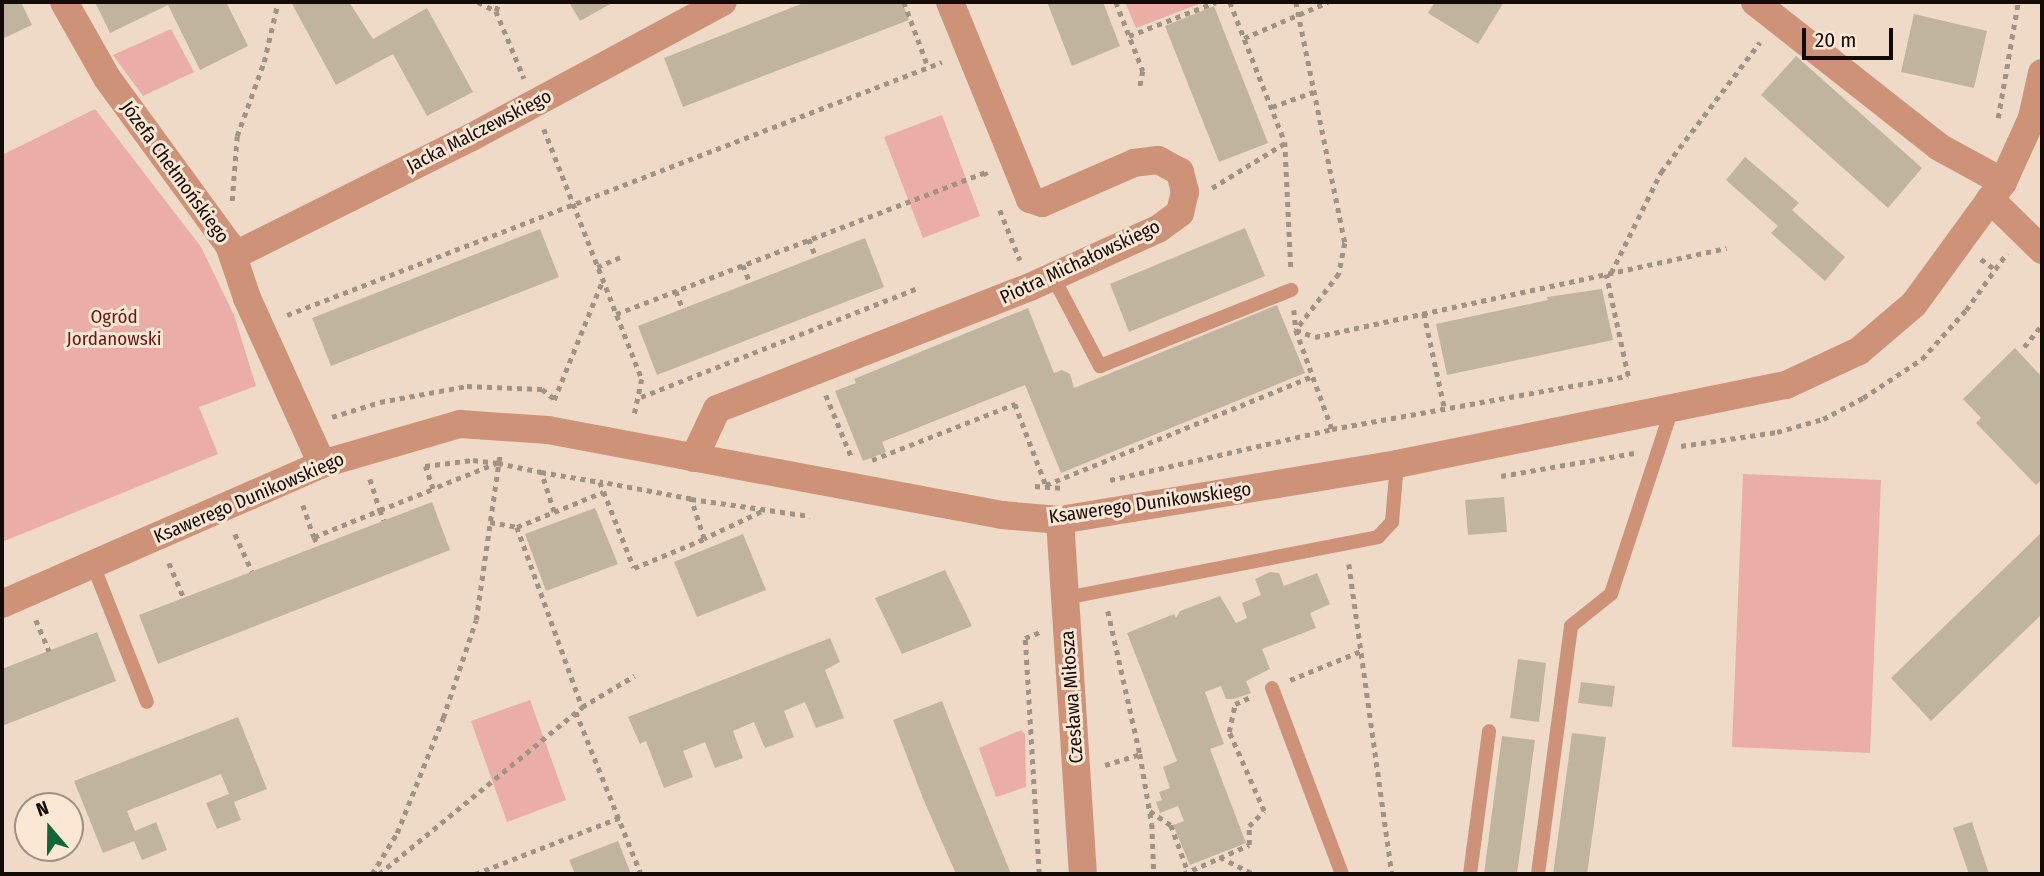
<!DOCTYPE html>
<meta charset="utf-8">
<style>
body{margin:0}
#map{position:relative;width:2044px;height:876px;overflow:hidden;background:#efdac8;font-family:"Fira Sans Condensed",sans-serif}
div>[style]{position:absolute}
[style*='--x']{left:calc(var(--x)*1px);top:calc(var(--y)*1px);width:calc(var(--w)*1px);rotate:calc(var(--a)*1deg)}
.green>*{inset:0;background:#eaaea6}
.building>*{inset:0;background:#c1b49e}
.path>*{height:4.5px;margin-top:-2.25px;transform-origin:0;background:repeating-linear-gradient(90deg,#a29284 0 5px,transparent 0 10px)}
.lane>*{height:14px;margin:-7px;padding:0 7px;transform-origin:7px;border-radius:7px;background:#cd9278}
.street>*{height:28px;margin:-14px;padding:0 14px;transform-origin:14px;border-radius:14px;background:#cd9278}
span{translate:-50% -50%;white-space:nowrap;text-align:center;line-height:1.15;-webkit-text-stroke:6px #fce7d5;paint-order:stroke}
.street-label{font-size:19px;color:#120b06}
.park-label{font-size:19px;color:#6b1614}
.frame{position:absolute;inset:0;border:4px solid #120b06;pointer-events:none}
.north{position:absolute;left:14px;top:792px;width:70px;height:70px;box-sizing:border-box;background:#fce7d5;border:2px solid #9e8f82;border-radius:50%;rotate:340deg;font-size:19px;font-weight:700;line-height:28px;text-align:center;color:#120b06}
.north::after{content:'';display:block;margin:auto;width:24px;height:32px;background:#106637;clip-path:polygon(50% 0,100% 100%,50% 72%,0 100%)}
.scale{position:absolute;left:1802px;top:28px;width:91px;height:32px;box-sizing:border-box;border:4px solid #120b06;border-top:0;padding-left:9px;font-size:21px;line-height:24px;white-space:nowrap;color:#120b06;-webkit-text-stroke:5px #fce7d5;paint-order:stroke}
</style>
<div id="map">
<div class="green">
<div style="clip-path:polygon(1125px 2px,1204px 2px,1136px 28px)"></div>
<div style="clip-path:polygon(171px 29px,194px 72px,143px 96px,113px 55px)"></div>
<div style="clip-path:polygon(95px 109px,201px 247px,234px 315px,256px 386px,199px 407px,218px 454px,2px 542px,2px 155px)"></div>
<div style="clip-path:polygon(942px 115px,980px 216px,923px 238px,884px 137px)"></div>
<div style="clip-path:polygon(1743px 474px,1881px 480px,1870px 753px,1732px 747px)"></div>
<div style="clip-path:polygon(530px 700px,566px 800px,507px 822px,471px 721px)"></div>
<div style="clip-path:polygon(1021px 730px,1025px 734px,1026px 787px,996px 797px,979px 748px)"></div>
</div>
<div class="building">
<div style="clip-path:polygon(2px 2px,21px 2px,32px 25px,2px 39px)"></div>
<div style="clip-path:polygon(95px 2px,226px 2px,248px 46px,200px 70px,168px 5px,110px 33px)"></div>
<div style="clip-path:polygon(291px 2px,349px 2px,373px 39px,427px 8px,473px 92px,427px 116px,393px 54px,336px 85px)"></div>
<div style="clip-path:polygon(569px 2px,614px 2px,580px 21px)"></div>
<div style="clip-path:polygon(806px 2px,902px 2px,909px 20px,683px 107px,664px 58px)"></div>
<div style="clip-path:polygon(1047px 2px,1103px 2px,1120px 46px,1072px 66px)"></div>
<div style="clip-path:polygon(1435px 2px,1504px 2px,1478px 44px,1428px 13px)"></div>
<div style="clip-path:polygon(1214px 6px,1268px 143px,1219px 162px,1165px 26px)"></div>
<div style="clip-path:polygon(1914px 14px,1987px 31px,1974px 88px,1901px 72px)"></div>
<div style="clip-path:polygon(1796px 56px,1922px 168px,1888px 208px,1761px 95px)"></div>
<div style="clip-path:polygon(1745px 157px,1799px 203px,1792px 210px,1845px 257px,1825px 281px,1771px 233px,1778px 226px,1726px 180px)"></div>
<div style="clip-path:polygon(1245px 228px,1265px 276px,1129px 332px,1110px 284px)"></div>
<div style="clip-path:polygon(540px 229px,559px 277px,331px 366px,312px 318px)"></div>
<div style="clip-path:polygon(865px 238px,884px 287px,657px 375px,638px 326px)"></div>
<div style="clip-path:polygon(1602px 289px,1613px 340px,1447px 375px,1436px 324px,1548px 300px,1547px 297px)"></div>
<div style="clip-path:polygon(1277px 305px,1305px 373px,1061px 473px,1025px 385px,882px 442px,886px 452px,863px 461px,835px 391px,856px 383px,854px 379px,1028px 308px,1054px 373px,1062px 370px,1070px 374px,1074px 388px)"></div>
<div style="clip-path:polygon(2015px 348px,2042px 377px,2042px 479px,2036px 485px,1976px 423px,1981px 418px,1963px 399px)"></div>
<div style="clip-path:polygon(1504px 497px,1507px 532px,1468px 535px,1465px 500px)"></div>
<div style="clip-path:polygon(432px 502px,450px 550px,158px 664px,139px 615px)"></div>
<div style="clip-path:polygon(595px 508px,618px 564px,546px 591px,525px 534px)"></div>
<div style="clip-path:polygon(2042px 532px,2042px 614px,1931px 721px,1891px 678px)"></div>
<div style="clip-path:polygon(743px 534px,766px 590px,697px 617px,674px 562px)"></div>
<div style="clip-path:polygon(945px 570px,972px 626px,902px 654px,875px 598px)"></div>
<div style="clip-path:polygon(1270px 572px,1279px 573px,1284px 586px,1317px 573px,1330px 604px,1310px 613px,1316px 628px,1262px 649px,1270px 669px,1246px 681px,1251px 693px,1234px 699px,1226px 699px,1221px 686px,1205px 692px,1224px 744px,1210px 749px,1246px 843px,1190px 865px,1173px 825px,1184px 821px,1178px 806px,1160px 813px,1156px 802px,1162px 800px,1159px 792px,1170px 788px,1163px 767px,1177px 761px,1127px 633px,1174px 614px,1176px 618px,1180px 611px,1220px 596px,1236px 623px,1247px 618px,1242px 603px,1261px 595px,1255px 579px)"></div>
<div style="clip-path:polygon(97px 632px,116px 681px,2px 726px,2px 669px)"></div>
<div style="clip-path:polygon(830px 638px,840px 662px,825px 670px,844px 718px,816px 728px,805px 702px,784px 711px,794px 737px,765px 748px,754px 722px,733px 731px,743px 758px,715px 768px,705px 742px,683px 751px,693px 777px,664px 788px,646px 741px,640px 744px,628px 717px)"></div>
<div style="clip-path:polygon(1518px 659px,1546px 663px,1539px 722px,1510px 718px)"></div>
<div style="clip-path:polygon(1581px 682px,1615px 686px,1612px 707px,1578px 703px)"></div>
<div style="clip-path:polygon(942px 701px,962px 753px,1011px 874px,956px 874px,924px 801px,893px 720px)"></div>
<div style="clip-path:polygon(238px 717px,267px 789px,234px 802px,241px 820px,217px 829px,206px 803px,229px 794px,221px 774px,127px 811px,135px 831px,156px 822px,167px 850px,142px 860px,134px 841px,103px 853px,74px 781px)"></div>
<div style="clip-path:polygon(1572px 733px,1606px 737px,1587px 874px,1553px 874px)"></div>
<div style="clip-path:polygon(1502px 736px,1535px 740px,1517px 874px,1484px 874px)"></div>
<div style="clip-path:polygon(1972px 822px,1989px 874px,1969px 874px,1953px 828px)"></div>
<div style="clip-path:polygon(618px 841px,631px 874px,575px 874px,569px 860px)"></div>
</div>
<div class="path">
<div style="--x:478;--y:2;--w:20;--a:27"></div>
<div style="--x:496;--y:11;--w:73;--a:67.3"></div>
<div style="--x:904;--y:2;--w:66;--a:69.6"></div>
<div style="--x:1116;--y:2;--w:74;--a:68.6"></div>
<div style="--x:1143;--y:71;--w:16;--a:101"></div>
<div style="--x:1230;--y:2;--w:150;--a:68.6"></div>
<div style="--x:1285;--y:142;--w:128;--a:87.3"></div>
<div style="--x:1296;--y:2;--w:246;--a:78.5"></div>
<div style="--x:1345;--y:243;--w:32;--a:101"></div>
<div style="--x:1339;--y:274;--w:71;--a:127.5"></div>
<div style="--x:1296;--y:330;--w:105;--a:70"></div>
<div style="--x:496;--y:11;--w:9;--a:-72"></div>
<div style="--x:1129;--y:36;--w:93;--a:-21.3"></div>
<div style="--x:1244;--y:38;--w:91;--a:-23.2"></div>
<div style="--x:1272;--y:107;--w:44;--a:-20.1"></div>
<div style="--x:1998;--y:118;--w:118;--a:-80.2"></div>
<div style="--x:544;--y:129;--w:269;--a:68.6"></div>
<div style="--x:642;--y:379;--w:38;--a:102"></div>
<div style="--x:1212;--y:188;--w:86;--a:-31.7"></div>
<div style="--x:232;--y:201;--w:65;--a:-85.6"></div>
<div style="--x:237;--y:136;--w:79;--a:-70"></div>
<div style="--x:264;--y:62;--w:62;--a:-76.9"></div>
<div style="--x:1000;--y:210;--w:54;--a:68.2"></div>
<div style="--x:809;--y:239;--w:19;--a:69"></div>
<div style="--x:1981;--y:259;--w:17;--a:36"></div>
<div style="--x:743;--y:265;--w:18;--a:68"></div>
<div style="--x:597;--y:267;--w:25;--a:-23"></div>
<div style="--x:1611;--y:273;--w:113;--a:-63.7"></div>
<div style="--x:1661;--y:172;--w:163;--a:-52.7"></div>
<div style="--x:676;--y:291;--w:19;--a:69"></div>
<div style="--x:1294;--y:310;--w:20;--a:84"></div>
<div style="--x:1296;--y:330;--w:20;--a:20"></div>
<div style="--x:1315;--y:337;--w:421;--a:-12.2"></div>
<div style="--x:1424;--y:313;--w:99;--a:77.8"></div>
<div style="--x:616;--y:314;--w:395;--a:-21"></div>
<div style="--x:985;--y:172;--w:4;--a:63"></div>
<div style="--x:287;--y:315;--w:702;--a:-21.12"></div>
<div style="--x:2024;--y:347;--w:28;--a:-51"></div>
<div style="--x:826;--y:395;--w:68;--a:67.6"></div>
<div style="--x:641;--y:397;--w:295;--a:-21.5"></div>
<div style="--x:554;--y:400;--w:127;--a:-67.9"></div>
<div style="--x:332;--y:417;--w:50;--a:-17.4"></div>
<div style="--x:380;--y:402;--w:88;--a:-10.4"></div>
<div style="--x:467;--y:386;--w:75;--a:2.3"></div>
<div style="--x:542;--y:389;--w:18;--a:38"></div>
<div style="--x:1681;--y:446;--w:97;--a:-8.3"></div>
<div style="--x:1777;--y:432;--w:48;--a:-15.8"></div>
<div style="--x:1823;--y:419;--w:45;--a:-27.7"></div>
<div style="--x:1863;--y:398;--w:71;--a:-33.5"></div>
<div style="--x:1922;--y:359;--w:66;--a:-48.1"></div>
<div style="--x:1966;--y:310;--w:70;--a:-54.3"></div>
<div style="--x:872;--y:460;--w:154;--a:-21.4"></div>
<div style="--x:1015;--y:404;--w:87;--a:69.1"></div>
<div style="--x:1046;--y:485;--w:288;--a:-22.2"></div>
<div style="--x:498;--y:463;--w:70;--a:158.2"></div>
<div style="--x:433;--y:489;--w:24;--a:-109"></div>
<div style="--x:425;--y:466;--w:48;--a:-7.1"></div>
<div style="--x:473;--y:460;--w:25;--a:7"></div>
<div style="--x:498;--y:463;--w:44;--a:11.8"></div>
<div style="--x:1501;--y:476;--w:135;--a:-9.8"></div>
<div style="--x:370;--y:479;--w:33;--a:72"></div>
<div style="--x:380;--y:510;--w:57;--a:-21.6"></div>
<div style="--x:1110;--y:480;--w:228;--a:-12.9"></div>
<div style="--x:1332;--y:429;--w:301;--a:-10.2"></div>
<div style="--x:1628;--y:376;--w:104;--a:-102.2"></div>
<div style="--x:1035;--y:486;--w:29;--a:4"></div>
<div style="--x:691;--y:499;--w:93;--a:-169.4"></div>
<div style="--x:600;--y:482;--w:92;--a:68.4"></div>
<div style="--x:634;--y:568;--w:76;--a:-22.5"></div>
<div style="--x:303;--y:505;--w:34;--a:71"></div>
<div style="--x:314;--y:537;--w:71;--a:-22.2"></div>
<div style="--x:380;--y:510;--w:11;--a:68"></div>
<div style="--x:554;--y:512;--w:42;--a:-108"></div>
<div style="--x:541;--y:472;--w:60;--a:9.6"></div>
<div style="--x:761;--y:512;--w:63;--a:154.7"></div>
<div style="--x:704;--y:539;--w:42;--a:-108"></div>
<div style="--x:691;--y:499;--w:120;--a:8.1"></div>
<div style="--x:490;--y:522;--w:27;--a:10"></div>
<div style="--x:517;--y:527;--w:191;--a:70.1"></div>
<div style="--x:517;--y:527;--w:93;--a:-22.1"></div>
<div style="--x:235;--y:534;--w:41;--a:65.3"></div>
<div style="--x:314;--y:537;--w:10;--a:61"></div>
<div style="--x:169;--y:563;--w:38;--a:67"></div>
<div style="--x:1349;--y:564;--w:313;--a:82.1"></div>
<div style="--x:1108;--y:611;--w:147;--a:77.4"></div>
<div style="--x:1140;--y:754;--w:71;--a:80.3"></div>
<div style="--x:1152;--y:824;--w:50;--a:87.7"></div>
<div style="--x:36;--y:620;--w:34;--a:67"></div>
<div style="--x:1290;--y:680;--w:77;--a:-22.2"></div>
<div style="--x:576;--y:712;--w:175;--a:68.1"></div>
<div style="--x:1105;--y:765;--w:37;--a:-17"></div>
<div style="--x:1150;--y:811;--w:25;--a:34"></div>
<div style="--x:1171;--y:825;--w:47;--a:70"></div>
<div style="--x:1220;--y:857;--w:37;--a:27"></div>
<div style="--x:372;--y:874;--w:48;--a:-58.6"></div>
<div style="--x:397;--y:833;--w:124;--a:-68.2"></div>
<div style="--x:443;--y:718;--w:103;--a:-71.4"></div>
<div style="--x:476;--y:620;--w:168;--a:-81.8"></div>
<div style="--x:379;--y:874;--w:263;--a:-39.4"></div>
<div style="--x:582;--y:707;--w:61;--a:-30.8"></div>
<div style="--x:475;--y:874;--w:155;--a:-21.3"></div>
<div style="--x:1039;--y:874;--w:236;--a:-93.4"></div>
<div style="--x:1025;--y:638;--w:16;--a:-22"></div>
<div style="--x:1183;--y:874;--w:72;--a:-23.7"></div>
<div style="--x:1249;--y:845;--w:19;--a:-90"></div>
<div style="--x:1249;--y:826;--w:21;--a:-45"></div>
<div style="--x:1264;--y:811;--w:86;--a:-113.9"></div>
<div style="--x:1229;--y:732;--w:29;--a:-78"></div>
<div style="--x:1235;--y:704;--w:20;--a:-24"></div>
</div>
<div class="lane">
<div style="--x:1053;--y:277;--w:101;--a:62.2"></div>
<div style="--x:1100;--y:366;--w:206;--a:-21.7"></div>
<div style="--x:93;--y:565;--w:147;--a:68.5"></div>
<div style="--x:1065;--y:598;--w:319;--a:-11"></div>
<div style="--x:1378;--y:537;--w:21;--a:-47"></div>
<div style="--x:1392;--y:522;--w:58;--a:-85.1"></div>
<div style="--x:1272;--y:688;--w:199;--a:69.4"></div>
<div style="--x:1470;--y:874;--w:144;--a:-82.4"></div>
<div style="--x:1538;--y:874;--w:250;--a:-82.4"></div>
<div style="--x:1571;--y:626;--w:51;--a:-38.7"></div>
<div style="--x:1611;--y:594;--w:193;--a:-71.8"></div>
</div>
<div class="street">
<div style="--x:64;--y:2;--w:87;--a:60.5"></div>
<div style="--x:107;--y:78;--w:207;--a:53.9"></div>
<div style="--x:229;--y:245;--w:56;--a:71.2"></div>
<div style="--x:247;--y:298;--w:182;--a:65.7"></div>
<div style="--x:1755;--y:2;--w:234;--a:38.2"></div>
<div style="--x:1939;--y:147;--w:73;--a:28.7"></div>
<div style="--x:1990;--y:199;--w:73;--a:44.4"></div>
<div style="--x:233;--y:256;--w:265;--a:-26.5"></div>
<div style="--x:470;--y:138;--w:287;--a:-28.3"></div>
<div style="--x:694;--y:458;--w:54;--a:-64.9"></div>
<div style="--x:717;--y:409;--w:336;--a:-21.3"></div>
<div style="--x:1030;--y:287;--w:141;--a:-24.4"></div>
<div style="--x:1158;--y:229;--w:27;--a:-36"></div>
<div style="--x:1180;--y:213;--w:22;--a:-77"></div>
<div style="--x:1185;--y:192;--w:21;--a:-104"></div>
<div style="--x:1180;--y:172;--w:25;--a:-151"></div>
<div style="--x:1158;--y:160;--w:24;--a:173"></div>
<div style="--x:1134;--y:163;--w:100;--a:156.5"></div>
<div style="--x:1042;--y:203;--w:13;--a:-162"></div>
<div style="--x:1030;--y:199;--w:213;--a:-112.1"></div>
<div style="--x:1060;--y:520;--w:355;--a:86.3"></div>
<div style="--x:2;--y:604;--w:349;--a:-23.6"></div>
<div style="--x:322;--y:464;--w:144;--a:-16.2"></div>
<div style="--x:460;--y:424;--w:88;--a:3.9"></div>
<div style="--x:548;--y:430;--w:462;--a:10.6"></div>
<div style="--x:1002;--y:515;--w:58;--a:4.9"></div>
<div style="--x:1060;--y:520;--w:342;--a:-9.4"></div>
<div style="--x:1397;--y:464;--w:397;--a:-11.5"></div>
<div style="--x:1786;--y:385;--w:81;--a:-25"></div>
<div style="--x:1859;--y:351;--w:72;--a:-40.5"></div>
<div style="--x:1914;--y:304;--w:151;--a:-53.9"></div>
<div style="--x:2003;--y:182;--w:70;--a:-65.6"></div>
<div style="--x:2032;--y:118;--w:46;--a:-77.5"></div>
</div>
<div class="street-label">
<span style="left:479px;top:131px;rotate:-27deg">Jacka Malczewskiego</span>
<span style="left:175px;top:172px;rotate:54deg">Józefa Chełmońskiego</span>
<span style="left:1080px;top:262px;rotate:-25deg">Piotra Michałowskiego</span>
<span style="left:249px;top:498px;rotate:-23deg">Ksawerego Dunikowskiego</span>
<span style="left:1150px;top:503px;rotate:-8deg">Ksawerego Dunikowskiego</span>
<span style="left:1072px;top:697px;rotate:-94deg">Czesława Miłosza</span>
</div>
<div class="park-label">
<span style="left:114px;top:328px">Ogród<br>Jordanowski</span>
</div>
<div class="frame"></div>
<div class="north">N</div>
<div class="scale">20 m</div>
</div>
